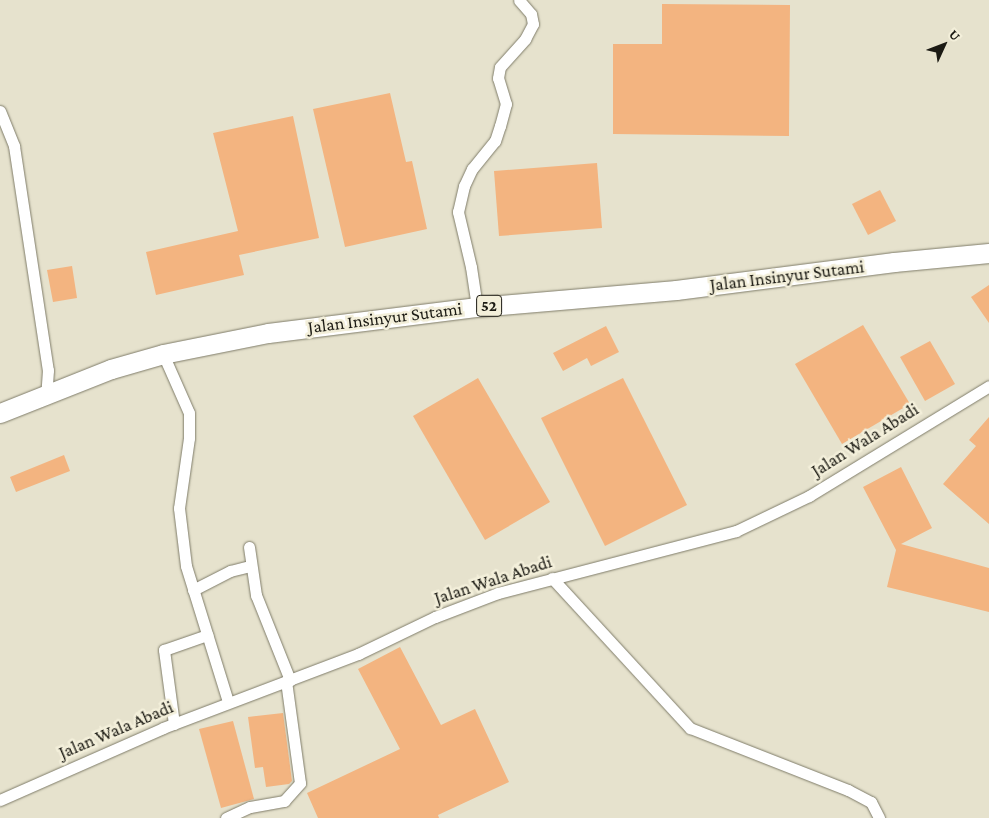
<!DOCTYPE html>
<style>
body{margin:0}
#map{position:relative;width:989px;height:818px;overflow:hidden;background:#e6e2cd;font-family:"Crimson Pro",serif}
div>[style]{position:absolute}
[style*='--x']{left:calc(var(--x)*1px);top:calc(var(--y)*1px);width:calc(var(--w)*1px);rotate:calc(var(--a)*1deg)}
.building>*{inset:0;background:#f3b480}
.roads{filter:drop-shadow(0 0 1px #7f7c69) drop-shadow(0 0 1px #7f7c69)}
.minor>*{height:11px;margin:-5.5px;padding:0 5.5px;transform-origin:5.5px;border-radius:5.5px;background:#fff}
.trunk>*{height:19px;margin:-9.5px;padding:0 9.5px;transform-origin:9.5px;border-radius:9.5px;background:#fff}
span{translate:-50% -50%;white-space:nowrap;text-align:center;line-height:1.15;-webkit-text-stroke:5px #f3efda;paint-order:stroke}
.shield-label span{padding:1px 4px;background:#f3efda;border:1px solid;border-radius:4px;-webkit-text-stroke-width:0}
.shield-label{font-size:16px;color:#1b1a13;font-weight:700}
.street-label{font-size:18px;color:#1b1a13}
.north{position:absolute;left:919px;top:20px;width:50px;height:50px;-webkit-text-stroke:4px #f3efda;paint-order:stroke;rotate:47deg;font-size:14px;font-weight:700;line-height:20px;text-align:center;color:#1b1a13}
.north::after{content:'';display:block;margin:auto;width:18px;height:22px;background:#1b1a13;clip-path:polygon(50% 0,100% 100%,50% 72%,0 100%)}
</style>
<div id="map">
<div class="building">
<div style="clip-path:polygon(662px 4px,790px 5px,789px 136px,613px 134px,613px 44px,662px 44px)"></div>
<div style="clip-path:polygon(390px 93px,406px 162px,412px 161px,427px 229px,345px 247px,313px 109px)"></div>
<div style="clip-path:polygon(293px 116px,319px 238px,239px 255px,244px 275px,156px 295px,146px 252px,238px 231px,213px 133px)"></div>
<div style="clip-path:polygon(597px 163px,602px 228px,499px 236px,494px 171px)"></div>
<div style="clip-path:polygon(880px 190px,896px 221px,868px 235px,852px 204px)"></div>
<div style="clip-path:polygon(72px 266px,77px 298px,53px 302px,47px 270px)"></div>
<div style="clip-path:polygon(989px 285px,989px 323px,971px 297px)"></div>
<div style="clip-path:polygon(863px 325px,910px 404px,842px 444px,795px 364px)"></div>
<div style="clip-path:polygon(606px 326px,619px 352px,591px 366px,587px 358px,563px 371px,553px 353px)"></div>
<div style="clip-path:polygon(930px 341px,955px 384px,925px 401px,900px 357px)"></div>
<div style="clip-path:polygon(478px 378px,550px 502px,485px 540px,413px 416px)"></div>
<div style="clip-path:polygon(623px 378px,687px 505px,605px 546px,541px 418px)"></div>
<div style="clip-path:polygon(989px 417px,989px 524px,943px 484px,976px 446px,969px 440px)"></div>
<div style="clip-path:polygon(64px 455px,70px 471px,16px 492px,10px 477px)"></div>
<div style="clip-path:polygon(901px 467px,932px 528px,901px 544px,989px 568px,989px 612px,887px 587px,896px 550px,863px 487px)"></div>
<div style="clip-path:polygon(400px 647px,441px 725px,475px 709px,509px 782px,438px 815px,439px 818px,318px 818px,307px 793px,400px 749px,358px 669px)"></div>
<div style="clip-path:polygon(283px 713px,292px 781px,289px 784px,266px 787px,263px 767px,255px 768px,248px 717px)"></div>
<div style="clip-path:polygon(233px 721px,254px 799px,221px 808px,199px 729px)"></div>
</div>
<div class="roads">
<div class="minor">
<div style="--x:0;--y:111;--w:38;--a:68"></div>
<div style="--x:14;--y:146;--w:227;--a:81.4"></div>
<div style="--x:48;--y:370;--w:27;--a:94"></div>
<div style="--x:477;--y:307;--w:40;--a:-98.5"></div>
<div style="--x:471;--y:267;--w:57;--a:-103.3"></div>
<div style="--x:458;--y:212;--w:27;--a:-77"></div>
<div style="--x:464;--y:186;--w:19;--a:-65"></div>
<div style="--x:472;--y:169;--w:36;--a:-51"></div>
<div style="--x:495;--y:141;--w:16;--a:-72"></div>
<div style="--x:500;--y:126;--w:23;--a:-75"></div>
<div style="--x:506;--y:104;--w:27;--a:-107"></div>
<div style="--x:498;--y:78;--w:11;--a:-80"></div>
<div style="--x:500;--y:67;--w:38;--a:-48"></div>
<div style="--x:525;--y:39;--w:17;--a:-62"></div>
<div style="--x:533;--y:24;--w:10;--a:-101"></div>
<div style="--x:531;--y:14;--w:18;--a:-131"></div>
<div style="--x:163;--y:354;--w:64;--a:66.2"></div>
<div style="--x:189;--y:413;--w:25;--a:90"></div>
<div style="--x:189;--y:438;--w:71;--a:98.1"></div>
<div style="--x:179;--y:508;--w:58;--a:83.1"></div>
<div style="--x:186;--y:566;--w:142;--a:72.8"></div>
<div style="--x:249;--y:547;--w:49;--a:81.7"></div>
<div style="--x:256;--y:595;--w:92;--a:68.2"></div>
<div style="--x:552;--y:578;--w:204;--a:47.4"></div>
<div style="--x:690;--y:728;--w:170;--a:21.4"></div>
<div style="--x:848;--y:790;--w:26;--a:28"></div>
<div style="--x:871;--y:802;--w:18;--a:63"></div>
<div style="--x:193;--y:590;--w:42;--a:-27.2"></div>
<div style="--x:230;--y:571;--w:21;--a:-14"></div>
<div style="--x:174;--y:724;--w:75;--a:-97.7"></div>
<div style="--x:164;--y:650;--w:46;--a:-19.2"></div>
<div style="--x:0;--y:800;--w:178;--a:-23.8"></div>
<div style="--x:163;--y:728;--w:209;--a:-20.8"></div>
<div style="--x:358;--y:654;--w:85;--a:-25.7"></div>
<div style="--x:435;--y:617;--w:67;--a:-20.9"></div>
<div style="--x:498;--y:593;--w:246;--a:-14.6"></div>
<div style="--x:736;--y:531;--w:81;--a:-25.6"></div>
<div style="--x:809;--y:496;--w:211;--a:-31.4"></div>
<div style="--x:226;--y:818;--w:26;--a:-25"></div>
<div style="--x:250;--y:807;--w:35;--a:-10"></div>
<div style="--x:284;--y:801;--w:24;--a:-48"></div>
<div style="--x:300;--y:783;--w:103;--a:-97.8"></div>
</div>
<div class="trunk">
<div style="--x:0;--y:413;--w:119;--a:-21.6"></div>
<div style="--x:111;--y:369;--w:54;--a:-16.1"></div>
<div style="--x:163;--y:354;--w:107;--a:-11.3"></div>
<div style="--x:268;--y:333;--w:211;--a:-7.1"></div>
<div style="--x:477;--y:307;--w:200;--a:-4.9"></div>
<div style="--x:676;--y:290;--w:220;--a:-7.3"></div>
<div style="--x:894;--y:262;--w:95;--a:-5.4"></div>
</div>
</div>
<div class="shield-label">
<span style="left:489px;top:306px">52</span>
</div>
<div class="street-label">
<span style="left:787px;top:276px;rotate:-7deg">Jalan Insinyur Sutami</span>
<span style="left:385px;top:318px;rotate:-7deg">Jalan Insinyur Sutami</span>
<span style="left:865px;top:440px;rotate:-32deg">Jalan Wala Abadi</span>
<span style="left:493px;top:580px;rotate:-18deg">Jalan Wala Abadi</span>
<span style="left:116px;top:730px;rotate:-23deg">Jalan Wala Abadi</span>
</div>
<div class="north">U</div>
</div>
